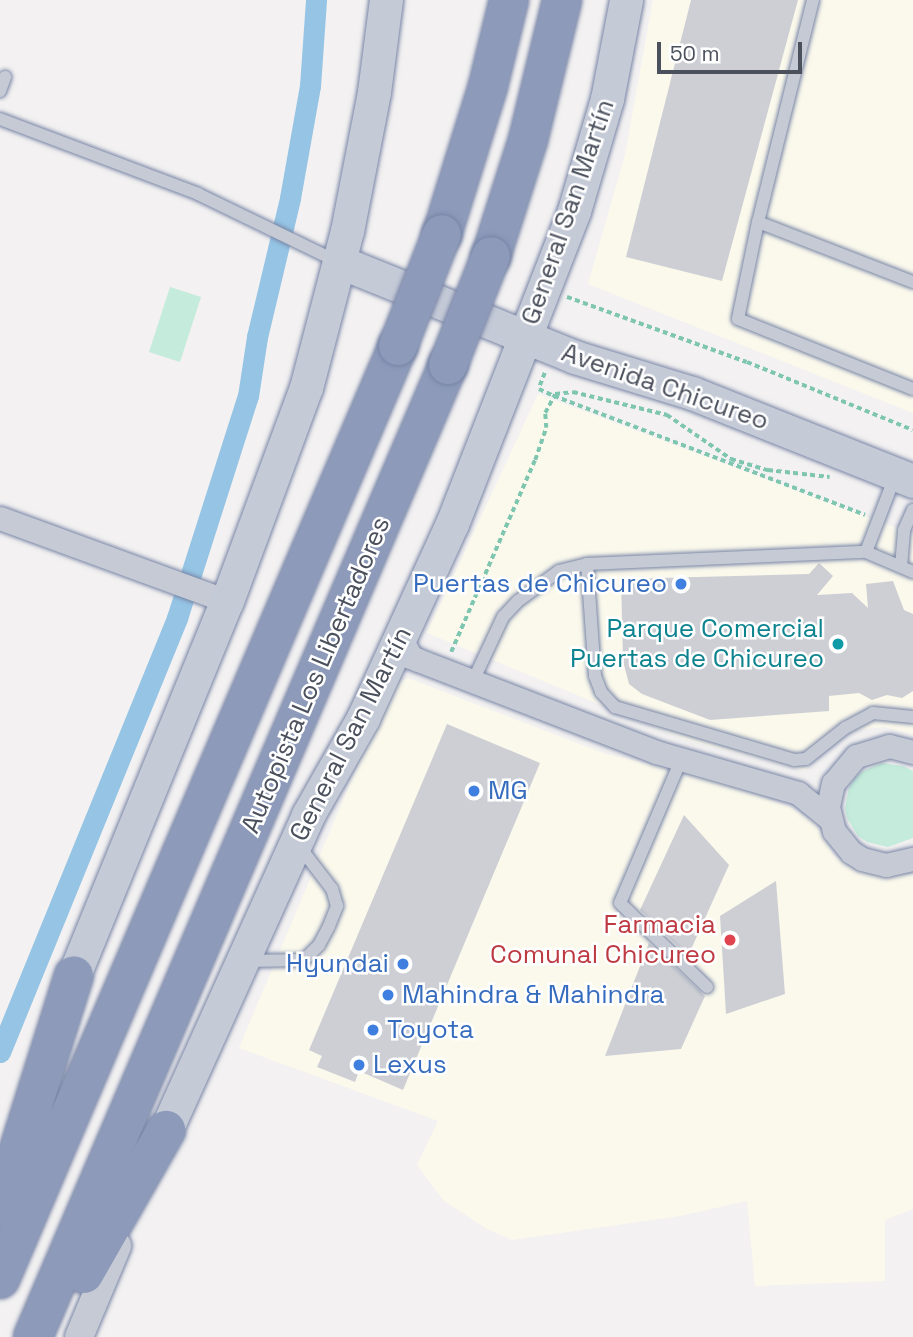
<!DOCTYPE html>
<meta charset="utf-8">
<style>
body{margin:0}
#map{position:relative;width:913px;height:1337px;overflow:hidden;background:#f3f1f1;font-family:"Space Grotesk",sans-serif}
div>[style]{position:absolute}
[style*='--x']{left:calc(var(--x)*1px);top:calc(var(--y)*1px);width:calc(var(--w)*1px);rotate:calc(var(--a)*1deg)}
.commercial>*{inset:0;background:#fbf9ec}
.green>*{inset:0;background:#c4ebdb}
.canal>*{height:21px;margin:-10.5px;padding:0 10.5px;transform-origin:10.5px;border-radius:10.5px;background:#95c4e4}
.building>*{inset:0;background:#cecfd4}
.path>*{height:3.5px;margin-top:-1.75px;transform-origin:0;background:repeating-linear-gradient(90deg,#7fc6b1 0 5px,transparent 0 8.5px)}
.roads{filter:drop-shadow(0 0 2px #7885a6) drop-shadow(0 0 2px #7885a6)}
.service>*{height:12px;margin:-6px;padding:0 6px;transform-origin:6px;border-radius:6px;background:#c6cad4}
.minor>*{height:23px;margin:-11.5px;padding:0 11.5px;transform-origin:11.5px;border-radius:11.5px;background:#c6cad4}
.tertiary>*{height:28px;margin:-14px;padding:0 14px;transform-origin:14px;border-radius:14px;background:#c6cad4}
.secondary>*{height:33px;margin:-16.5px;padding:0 16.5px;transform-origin:16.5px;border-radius:16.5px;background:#c5cad7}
.motorway>*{height:38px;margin:-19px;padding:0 19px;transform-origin:19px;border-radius:19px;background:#8d9aba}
.bridges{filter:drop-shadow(0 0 2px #7885a6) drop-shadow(0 0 2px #7885a6)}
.motorway-bridge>*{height:38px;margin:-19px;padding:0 19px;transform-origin:19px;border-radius:19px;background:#8d9aba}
.dots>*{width:19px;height:19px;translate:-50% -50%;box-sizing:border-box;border:4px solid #fff;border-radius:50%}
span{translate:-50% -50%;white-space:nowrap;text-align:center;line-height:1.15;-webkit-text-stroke:5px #fff;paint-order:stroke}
.street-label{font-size:26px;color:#4a505c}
.shop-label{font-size:26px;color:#366cbe}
.right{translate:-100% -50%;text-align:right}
.left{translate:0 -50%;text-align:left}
.culture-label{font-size:26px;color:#0d838f}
.health-label{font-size:26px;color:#be3a42}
.scale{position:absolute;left:657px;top:42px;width:145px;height:32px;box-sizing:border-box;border:4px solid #4a505c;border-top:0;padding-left:9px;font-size:21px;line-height:24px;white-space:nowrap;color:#4a505c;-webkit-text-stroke:5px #fff;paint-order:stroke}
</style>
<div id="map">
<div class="commercial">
<div style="clip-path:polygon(653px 0,913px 0,913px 413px,588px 284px,625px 155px)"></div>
<div style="clip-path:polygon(538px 394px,913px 534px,913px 734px,884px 727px,857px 730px,844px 735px,813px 760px,805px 771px,683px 739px,427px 633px)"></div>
<div style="clip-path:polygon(408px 678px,606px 754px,708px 778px,788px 806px,814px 821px,834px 855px,856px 870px,889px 876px,913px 874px,913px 1209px,885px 1220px,885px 1281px,755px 1286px,747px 1201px,680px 1216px,512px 1240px,487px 1229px,444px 1201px,417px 1165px,438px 1121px,239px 1048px,391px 686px)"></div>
</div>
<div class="green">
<div style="clip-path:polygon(170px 287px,201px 297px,180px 362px,149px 352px)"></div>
<div style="clip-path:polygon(882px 763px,903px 766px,913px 771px,913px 838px,888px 847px,867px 842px,858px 836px,847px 818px,845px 808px,849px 787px,855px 778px,863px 771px)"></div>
</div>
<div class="canal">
<div style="--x:0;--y:1052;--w:469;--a:-67.8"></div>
<div style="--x:177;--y:618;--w:233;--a:-72.3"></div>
<div style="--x:248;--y:396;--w:60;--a:-81.3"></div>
<div style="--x:257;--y:337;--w:143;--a:-76.6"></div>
<div style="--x:290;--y:198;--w:114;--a:-79.9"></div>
<div style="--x:310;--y:86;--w:86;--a:-86"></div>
</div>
<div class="building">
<div style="clip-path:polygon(691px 0,798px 0,722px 281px,626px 257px)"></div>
<div style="clip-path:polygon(819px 563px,833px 576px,817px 595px,852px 593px,868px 608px,866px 584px,893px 581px,904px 610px,913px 614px,913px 691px,902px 698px,887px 695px,872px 700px,859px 693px,829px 696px,829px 711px,710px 720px,642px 694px,629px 684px,623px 661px,621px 579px,809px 574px)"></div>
<div style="clip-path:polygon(447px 724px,540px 763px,403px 1090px,359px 1071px,355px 1082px,317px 1067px,322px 1056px,309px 1050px)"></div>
<div style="clip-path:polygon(684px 815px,729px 865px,688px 956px,640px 910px)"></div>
<div style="clip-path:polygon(776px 881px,785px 994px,726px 1014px,720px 916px)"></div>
<div style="clip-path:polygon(649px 943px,705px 996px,681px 1049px,605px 1056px)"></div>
</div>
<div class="path">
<div style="--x:567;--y:297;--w:191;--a:19.9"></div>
<div style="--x:747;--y:362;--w:179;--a:22.3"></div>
<div style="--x:545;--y:373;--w:17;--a:111"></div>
<div style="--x:539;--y:389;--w:17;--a:25"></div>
<div style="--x:554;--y:396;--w:333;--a:20.9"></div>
<div style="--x:451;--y:652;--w:210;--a:-66.4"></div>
<div style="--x:535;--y:460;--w:34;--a:-71"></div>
<div style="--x:546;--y:428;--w:15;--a:-94"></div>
<div style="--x:545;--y:413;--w:21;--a:-62"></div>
<div style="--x:555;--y:394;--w:18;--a:-6"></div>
<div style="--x:573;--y:392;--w:97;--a:13.7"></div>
<div style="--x:667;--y:415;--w:78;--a:34.5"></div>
<div style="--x:731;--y:459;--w:39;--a:17"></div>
<div style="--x:768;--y:470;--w:62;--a:6.4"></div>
</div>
<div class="roads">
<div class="service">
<div style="--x:813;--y:0;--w:229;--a:103.9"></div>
<div style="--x:758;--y:222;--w:166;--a:21.2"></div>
<div style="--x:0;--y:91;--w:15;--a:-70"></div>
<div style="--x:0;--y:119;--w:212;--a:20.7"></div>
<div style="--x:198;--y:194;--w:153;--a:25.9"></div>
<div style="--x:758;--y:222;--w:99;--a:101.7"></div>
<div style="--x:738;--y:319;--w:188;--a:21.8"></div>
<div style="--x:866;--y:552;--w:84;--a:-69"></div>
<div style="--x:587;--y:564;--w:112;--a:85.9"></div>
<div style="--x:595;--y:676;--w:17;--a:69"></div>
<div style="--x:601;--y:692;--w:21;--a:47"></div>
<div style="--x:615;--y:707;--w:187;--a:16.5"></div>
<div style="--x:794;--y:760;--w:12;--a:-5"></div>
<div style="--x:806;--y:759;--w:50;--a:-38.5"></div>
<div style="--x:845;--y:728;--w:32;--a:-28"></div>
<div style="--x:873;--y:713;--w:40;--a:5.7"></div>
<div style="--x:901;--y:566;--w:36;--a:-85"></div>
<div style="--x:904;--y:530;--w:22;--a:-66"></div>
<div style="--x:473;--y:681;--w:71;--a:-64.9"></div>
<div style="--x:503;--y:617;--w:22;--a:-47"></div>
<div style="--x:518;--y:601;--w:51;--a:-36.2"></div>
<div style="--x:559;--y:571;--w:29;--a:-14"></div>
<div style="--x:587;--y:564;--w:279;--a:-2.5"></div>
<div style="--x:866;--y:552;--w:51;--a:23.1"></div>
<div style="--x:681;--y:760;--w:155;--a:113.1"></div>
<div style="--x:620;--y:903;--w:121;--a:44"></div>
<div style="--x:244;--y:961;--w:60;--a:-1"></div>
<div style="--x:304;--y:960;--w:21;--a:-45"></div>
<div style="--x:319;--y:945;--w:21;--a:-62"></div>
<div style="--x:329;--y:926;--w:22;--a:-68"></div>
<div style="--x:337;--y:906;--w:18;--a:-106"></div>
<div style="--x:332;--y:889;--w:54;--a:-127.5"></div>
</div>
<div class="minor">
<div style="--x:0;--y:518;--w:242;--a:20.1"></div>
<div style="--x:401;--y:639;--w:21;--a:61"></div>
<div style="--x:411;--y:657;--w:8;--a:23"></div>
<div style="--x:418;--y:660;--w:255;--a:21.1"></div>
<div style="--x:656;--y:752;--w:148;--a:16.1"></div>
<div style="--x:798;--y:793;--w:41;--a:39.1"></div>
<div style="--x:913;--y:752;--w:25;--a:-166"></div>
<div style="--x:889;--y:746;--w:34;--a:163"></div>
<div style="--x:856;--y:756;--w:35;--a:130"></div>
<div style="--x:833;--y:783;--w:25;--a:102"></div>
<div style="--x:828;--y:807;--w:25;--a:76"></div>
<div style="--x:834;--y:831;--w:27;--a:51"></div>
<div style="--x:851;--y:852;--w:13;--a:32"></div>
<div style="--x:862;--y:859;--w:25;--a:14"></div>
<div style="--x:886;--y:865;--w:28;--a:-13"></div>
</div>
<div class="tertiary">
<div style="--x:79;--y:1337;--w:99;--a:-67.3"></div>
</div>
<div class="secondary">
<div style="--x:340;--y:262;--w:253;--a:22"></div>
<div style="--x:575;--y:357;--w:122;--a:17.1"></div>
<div style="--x:692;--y:393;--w:238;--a:21.7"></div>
<div style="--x:74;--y:975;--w:404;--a:-67.8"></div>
<div style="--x:227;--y:601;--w:227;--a:-69.7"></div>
<div style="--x:306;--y:388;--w:162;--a:-75.4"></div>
<div style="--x:347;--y:231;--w:142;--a:-79"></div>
<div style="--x:374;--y:92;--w:93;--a:-82.6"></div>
<div style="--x:166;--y:1130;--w:346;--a:-65.7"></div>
<div style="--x:308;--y:815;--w:112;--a:-60.4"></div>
<div style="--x:363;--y:718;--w:213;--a:-65.4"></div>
<div style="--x:452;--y:524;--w:336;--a:-68.7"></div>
<div style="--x:574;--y:211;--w:117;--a:-73.6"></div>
<div style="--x:607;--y:99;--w:101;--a:-79.1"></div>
</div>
<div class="motorway">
<div style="--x:442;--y:234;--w:155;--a:-72.7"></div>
<div style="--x:488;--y:86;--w:89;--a:-76.3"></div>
<div style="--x:491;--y:256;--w:122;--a:-72.3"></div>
<div style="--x:528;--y:140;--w:144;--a:-76.3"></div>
<div style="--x:0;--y:1210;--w:246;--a:-72.5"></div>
<div style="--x:84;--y:1274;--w:166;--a:-60.3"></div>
<div style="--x:0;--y:1279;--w:1014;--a:-66.9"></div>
<div style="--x:33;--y:1337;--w:1057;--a:-66.88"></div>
</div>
</div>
<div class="bridges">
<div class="motorway-bridge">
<div style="--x:398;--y:346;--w:120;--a:-68.6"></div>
<div style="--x:448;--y:365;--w:117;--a:-68.5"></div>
</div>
</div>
<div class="dots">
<div style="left:681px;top:584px;background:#3f7fe0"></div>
<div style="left:838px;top:644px;background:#0f9aa8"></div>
<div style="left:474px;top:791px;background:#3f7fe0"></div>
<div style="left:730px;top:940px;background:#e0444e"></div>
<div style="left:403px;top:964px;background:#3f7fe0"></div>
<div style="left:388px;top:995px;background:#3f7fe0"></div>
<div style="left:373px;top:1030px;background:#3f7fe0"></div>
<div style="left:359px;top:1065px;background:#3f7fe0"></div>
</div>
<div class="street-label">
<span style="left:568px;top:212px;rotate:-71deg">General San Martín</span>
<span style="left:665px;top:387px;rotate:19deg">Avenida Chicureo</span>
<span style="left:316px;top:675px;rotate:-67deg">Autopista Los Libertadores</span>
<span style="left:351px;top:734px;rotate:-63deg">General San Martín</span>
</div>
<div class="shop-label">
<span class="right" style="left:667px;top:584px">Puertas de Chicureo</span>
<span class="left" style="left:488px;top:791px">MG</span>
<span class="right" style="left:389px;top:964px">Hyundai</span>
<span class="left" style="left:402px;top:995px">Mahindra &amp; Mahindra</span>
<span class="left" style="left:387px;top:1030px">Toyota</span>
<span class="left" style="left:373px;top:1065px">Lexus</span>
</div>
<div class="culture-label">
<span class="right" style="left:824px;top:644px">Parque Comercial<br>Puertas de Chicureo</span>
</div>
<div class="health-label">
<span class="right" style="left:716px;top:940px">Farmacia<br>Comunal Chicureo</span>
</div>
<div class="scale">50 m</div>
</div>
